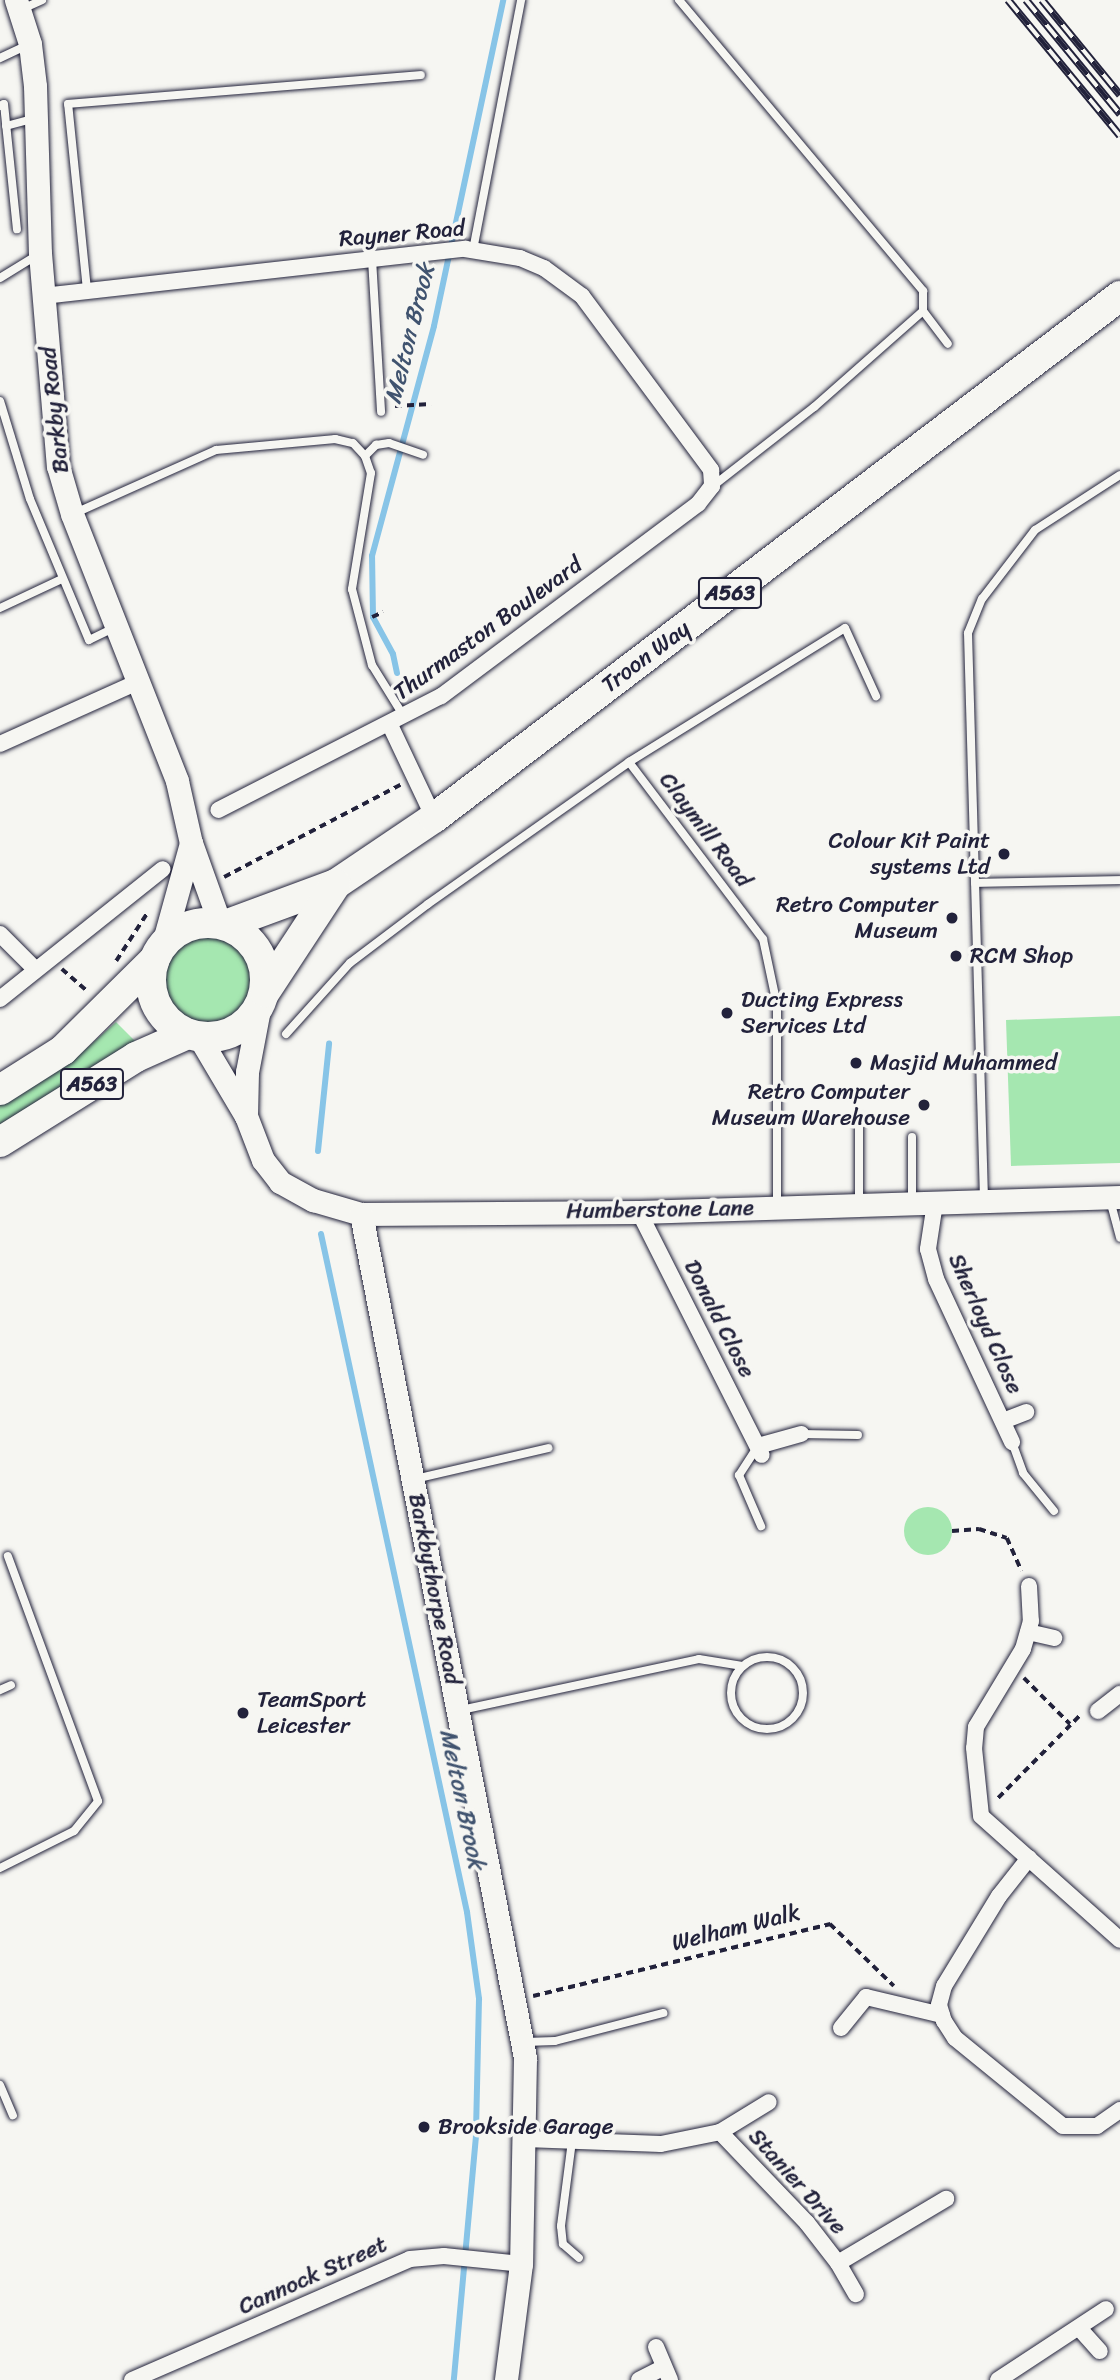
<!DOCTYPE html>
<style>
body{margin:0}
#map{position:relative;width:1120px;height:2380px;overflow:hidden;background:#f6f6f2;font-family:Sriracha,sans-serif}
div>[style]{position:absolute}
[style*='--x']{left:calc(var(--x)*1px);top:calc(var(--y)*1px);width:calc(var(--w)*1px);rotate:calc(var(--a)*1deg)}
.green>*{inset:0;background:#a5e7b0}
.round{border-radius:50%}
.stream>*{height:6px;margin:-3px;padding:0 3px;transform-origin:3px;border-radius:3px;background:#87c4e7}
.path>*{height:3.5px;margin-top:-1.75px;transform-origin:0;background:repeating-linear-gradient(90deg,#22223b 0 7px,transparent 0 12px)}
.roads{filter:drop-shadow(0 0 2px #22223b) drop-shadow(0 0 2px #22223b)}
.lane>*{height:8px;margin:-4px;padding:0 4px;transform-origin:4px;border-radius:4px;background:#f6f6f2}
.lane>.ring{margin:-4px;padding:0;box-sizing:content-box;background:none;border:8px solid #f6f6f2;border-radius:50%}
.street>*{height:16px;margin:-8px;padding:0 8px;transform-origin:8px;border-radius:8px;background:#f6f6f2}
.secondary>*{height:23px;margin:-11.5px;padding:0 11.5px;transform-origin:11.5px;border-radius:11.5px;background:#f6f6f2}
.highway>*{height:30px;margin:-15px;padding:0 15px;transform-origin:15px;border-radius:15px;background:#f6f6f2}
.highway>.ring{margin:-15px;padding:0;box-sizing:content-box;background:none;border:30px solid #f6f6f2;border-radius:50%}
.rail>*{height:8px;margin-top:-4px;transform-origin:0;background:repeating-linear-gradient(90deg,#f6f6f2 0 16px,#22223b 0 32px);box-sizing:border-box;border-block:2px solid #22223b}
.dots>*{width:19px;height:19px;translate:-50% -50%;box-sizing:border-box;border:4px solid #f6f6f2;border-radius:50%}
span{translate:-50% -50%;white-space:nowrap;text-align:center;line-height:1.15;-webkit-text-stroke:7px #f6f6f2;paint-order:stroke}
.shield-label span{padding:2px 5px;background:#f6f6f2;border:2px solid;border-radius:5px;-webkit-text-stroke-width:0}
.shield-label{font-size:21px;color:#22223b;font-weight:700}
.street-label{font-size:23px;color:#22223b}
.poi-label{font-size:23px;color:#22223b}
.right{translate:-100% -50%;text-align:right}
.left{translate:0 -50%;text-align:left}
.water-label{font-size:24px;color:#40536f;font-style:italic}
</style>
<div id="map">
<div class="green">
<div class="round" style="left:165px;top:937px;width:86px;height:86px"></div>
<div style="clip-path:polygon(1120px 1016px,1120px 1163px,1011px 1166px,1006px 1020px)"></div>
<div style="clip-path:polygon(116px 1022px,139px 1045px,0 1131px,0 1105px,80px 1054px)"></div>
<div class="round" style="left:904px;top:1507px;width:48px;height:48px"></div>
</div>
<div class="stream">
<div style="--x:397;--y:673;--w:19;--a:-102"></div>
<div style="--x:393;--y:654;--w:42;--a:-118.4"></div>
<div style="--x:373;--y:617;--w:61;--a:-90.9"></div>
<div style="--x:372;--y:556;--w:238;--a:-74.9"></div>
<div style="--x:434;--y:326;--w:333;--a:-78"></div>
<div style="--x:318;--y:1151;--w:108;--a:-84.1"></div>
<div style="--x:321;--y:1234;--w:694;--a:77.85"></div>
<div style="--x:467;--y:1912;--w:88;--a:82.1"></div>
<div style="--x:479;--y:1999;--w:137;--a:91.3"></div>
<div style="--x:476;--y:2136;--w:245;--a:95.2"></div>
</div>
<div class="path">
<div style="--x:395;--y:406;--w:36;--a:-3"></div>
<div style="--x:372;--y:617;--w:12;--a:-24"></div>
<div style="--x:224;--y:877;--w:199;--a:-27.6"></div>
<div style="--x:116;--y:961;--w:59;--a:-56.9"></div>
<div style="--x:62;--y:969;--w:35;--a:41"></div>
<div style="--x:952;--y:1531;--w:27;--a:-4"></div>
<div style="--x:979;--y:1529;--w:29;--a:18"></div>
<div style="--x:1007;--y:1538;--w:36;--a:66"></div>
<div style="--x:1024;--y:1678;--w:65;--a:45"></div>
<div style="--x:998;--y:1798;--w:118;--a:-45.3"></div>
<div style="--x:533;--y:1996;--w:306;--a:-13.6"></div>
<div style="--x:830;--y:1924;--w:89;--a:44.1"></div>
</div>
<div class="roads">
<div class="lane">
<div style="--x:679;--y:0;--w:380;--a:50"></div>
<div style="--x:923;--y:291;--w:20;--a:90"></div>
<div style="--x:923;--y:311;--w:145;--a:138.6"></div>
<div style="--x:814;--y:407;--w:128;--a:142"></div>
<div style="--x:22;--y:9;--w:22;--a:-24"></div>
<div style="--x:0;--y:58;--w:29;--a:-25"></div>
<div style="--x:0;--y:106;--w:4;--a:-27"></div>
<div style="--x:4;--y:104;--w:126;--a:84.1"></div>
<div style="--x:6;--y:126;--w:28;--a:-15"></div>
<div style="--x:473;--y:250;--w:255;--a:-79.1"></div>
<div style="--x:372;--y:259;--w:153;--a:86.6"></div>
<div style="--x:0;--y:278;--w:46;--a:-31.6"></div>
<div style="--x:87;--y:290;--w:187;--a:-95.8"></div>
<div style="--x:68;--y:104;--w:354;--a:-4.7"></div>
<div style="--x:923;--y:311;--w:41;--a:52.9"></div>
<div style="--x:0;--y:401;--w:102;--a:73"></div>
<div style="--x:30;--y:499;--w:153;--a:67.3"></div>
<div style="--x:89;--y:640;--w:28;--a:-26"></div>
<div style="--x:365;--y:456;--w:16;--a:-45"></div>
<div style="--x:376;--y:445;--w:13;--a:-9"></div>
<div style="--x:389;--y:443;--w:36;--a:19"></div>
<div style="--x:73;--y:514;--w:157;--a:-24.1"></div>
<div style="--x:216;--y:450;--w:120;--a:-5.3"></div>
<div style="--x:335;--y:439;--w:18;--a:13"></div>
<div style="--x:353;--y:443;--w:18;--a:47"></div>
<div style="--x:365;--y:456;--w:18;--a:71"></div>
<div style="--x:371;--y:473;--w:118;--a:99.3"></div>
<div style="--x:352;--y:589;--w:79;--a:75.3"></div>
<div style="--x:372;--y:665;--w:59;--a:58.2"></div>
<div style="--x:0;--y:608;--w:68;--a:-25.1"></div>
<div style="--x:629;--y:762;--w:222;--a:52.9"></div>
<div style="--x:763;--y:939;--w:67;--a:78"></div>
<div style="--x:777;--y:1005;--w:201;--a:90"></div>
<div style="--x:975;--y:883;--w:145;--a:-1.2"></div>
<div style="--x:286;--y:1034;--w:96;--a:-48"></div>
<div style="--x:350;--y:963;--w:98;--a:-37.1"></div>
<div style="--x:428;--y:904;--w:246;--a:-35.2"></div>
<div style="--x:629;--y:762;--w:254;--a:-31.8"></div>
<div style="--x:845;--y:628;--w:75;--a:65.5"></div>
<div style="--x:859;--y:1120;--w:83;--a:90"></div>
<div style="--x:984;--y:1199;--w:566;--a:-91.62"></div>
<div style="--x:968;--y:633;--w:37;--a:-68"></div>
<div style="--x:982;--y:599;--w:87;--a:-52.5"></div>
<div style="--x:1035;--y:530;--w:101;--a:-32.9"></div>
<div style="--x:1110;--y:1200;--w:39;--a:75"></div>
<div style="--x:912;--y:1201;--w:64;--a:-90"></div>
<div style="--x:801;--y:1434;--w:57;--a:1"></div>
<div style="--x:1012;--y:1442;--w:33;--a:70"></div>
<div style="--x:1023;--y:1473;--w:49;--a:50.8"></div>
<div style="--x:758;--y:1446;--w:35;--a:123"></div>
<div style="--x:739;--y:1475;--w:56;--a:66.7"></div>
<div style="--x:415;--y:1479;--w:137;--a:-13.1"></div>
<div class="ring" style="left:731px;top:1657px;width:64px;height:64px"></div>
<div style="--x:0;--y:1690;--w:12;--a:-24"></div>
<div style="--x:461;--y:1710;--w:243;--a:-12.1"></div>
<div style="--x:699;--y:1659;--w:44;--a:9.2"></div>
<div style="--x:0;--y:1868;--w:83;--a:-26.6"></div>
<div style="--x:74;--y:1831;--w:38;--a:-51"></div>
<div style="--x:98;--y:1801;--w:261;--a:-110.2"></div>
<div style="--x:525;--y:2042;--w:30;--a:-2"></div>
<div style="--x:555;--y:2041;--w:112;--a:-14.5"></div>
<div style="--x:0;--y:2085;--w:33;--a:67"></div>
<div style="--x:572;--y:2141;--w:86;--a:97.4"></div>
<div style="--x:561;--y:2226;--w:18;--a:84"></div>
<div style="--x:563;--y:2244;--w:21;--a:41"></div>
</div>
<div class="street">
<div style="--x:43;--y:296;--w:425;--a:-6.4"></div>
<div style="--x:465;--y:249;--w:56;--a:9.3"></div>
<div style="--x:520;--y:258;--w:26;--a:23"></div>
<div style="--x:544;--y:268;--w:47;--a:36.4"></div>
<div style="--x:582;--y:296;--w:217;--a:53.4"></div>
<div style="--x:711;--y:470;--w:16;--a:86"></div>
<div style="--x:712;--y:486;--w:23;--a:128"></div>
<div style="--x:698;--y:504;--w:321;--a:143.2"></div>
<div style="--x:441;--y:696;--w:250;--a:152.9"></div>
<div style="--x:390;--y:725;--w:103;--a:64.7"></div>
<div style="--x:0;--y:744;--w:151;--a:-24.2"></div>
<div style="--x:0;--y:934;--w:49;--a:45"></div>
<div style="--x:0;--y:999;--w:208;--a:-38.6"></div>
<div style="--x:935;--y:1203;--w:47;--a:98.7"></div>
<div style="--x:928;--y:1249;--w:31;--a:75"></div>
<div style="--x:936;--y:1279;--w:180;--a:65"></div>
<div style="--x:639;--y:1212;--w:272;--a:63.2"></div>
<div style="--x:1003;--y:1421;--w:25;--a:-21"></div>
<div style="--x:758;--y:1446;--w:45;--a:-15.6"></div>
<div style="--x:1029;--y:1586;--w:35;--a:87"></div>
<div style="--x:1031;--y:1621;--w:29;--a:106"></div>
<div style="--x:1023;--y:1649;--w:91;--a:121.1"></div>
<div style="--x:976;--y:1727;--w:21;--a:95"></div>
<div style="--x:974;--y:1748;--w:68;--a:84.1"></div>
<div style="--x:981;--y:1816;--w:186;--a:41.7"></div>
<div style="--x:1028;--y:1632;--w:27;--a:13"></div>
<div style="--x:1098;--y:1711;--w:28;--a:-38"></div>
<div style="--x:1029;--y:1858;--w:48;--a:128.3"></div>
<div style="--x:999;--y:1896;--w:105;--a:121.4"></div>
<div style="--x:944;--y:1986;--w:20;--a:105"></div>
<div style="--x:939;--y:2005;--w:17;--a:73"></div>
<div style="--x:944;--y:2021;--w:20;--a:57"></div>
<div style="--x:955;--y:2038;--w:139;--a:39.2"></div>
<div style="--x:1063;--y:2126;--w:34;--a:0"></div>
<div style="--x:1097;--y:2126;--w:28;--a:-35"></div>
<div style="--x:841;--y:2028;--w:40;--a:-51"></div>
<div style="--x:866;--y:1997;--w:78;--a:13.3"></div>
<div style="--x:720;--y:2132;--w:57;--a:-31.5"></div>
<div style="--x:525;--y:2139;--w:136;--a:2.1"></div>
<div style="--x:661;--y:2144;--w:60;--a:-11.5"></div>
<div style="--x:720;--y:2132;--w:126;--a:46.3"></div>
<div style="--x:807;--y:2223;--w:51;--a:52.2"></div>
<div style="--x:838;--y:2263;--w:126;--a:-30.7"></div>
<div style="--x:838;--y:2263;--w:36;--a:60"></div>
<div style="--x:1079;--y:2328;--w:31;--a:48"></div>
<div style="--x:656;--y:2347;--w:36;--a:67"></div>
<div style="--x:132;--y:2380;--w:303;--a:-23.5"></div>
<div style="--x:410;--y:2259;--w:34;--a:-5"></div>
<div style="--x:444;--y:2256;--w:77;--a:5.9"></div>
<div style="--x:639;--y:2380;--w:27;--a:-27"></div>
<div style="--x:998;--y:2380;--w:129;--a:-33.3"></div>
</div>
<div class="secondary">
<div style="--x:16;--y:0;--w:46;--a:72.3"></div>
<div style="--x:30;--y:44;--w:42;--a:83.2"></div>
<div style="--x:35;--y:86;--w:167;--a:88.3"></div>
<div style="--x:40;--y:253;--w:214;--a:85.2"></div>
<div style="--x:58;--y:466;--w:50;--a:73.7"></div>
<div style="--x:72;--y:514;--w:287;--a:68.5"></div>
<div style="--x:177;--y:781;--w:64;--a:77.3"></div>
<div style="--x:191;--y:843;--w:86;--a:70.3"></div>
<div style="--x:163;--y:944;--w:105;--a:-74.5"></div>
<div style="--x:199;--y:1037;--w:92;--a:59.3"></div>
<div style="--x:246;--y:1116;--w:47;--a:68.9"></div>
<div style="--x:263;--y:1160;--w:28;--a:52"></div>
<div style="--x:280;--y:1182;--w:38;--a:29"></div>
<div style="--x:313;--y:1200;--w:50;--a:16.3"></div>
<div style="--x:361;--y:1214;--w:278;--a:-0.4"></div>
<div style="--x:639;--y:1212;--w:481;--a:-1.8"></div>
<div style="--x:246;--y:1116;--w:44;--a:-88.7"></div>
<div style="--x:247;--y:1072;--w:64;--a:-79.2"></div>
<div style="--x:361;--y:1214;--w:860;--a:79"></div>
<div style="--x:525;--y:2058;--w:206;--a:91.1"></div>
<div style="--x:521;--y:2264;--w:117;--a:97.4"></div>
</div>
<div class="highway">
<div class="ring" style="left:151px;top:923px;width:84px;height:84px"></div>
<div style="--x:225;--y:925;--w:118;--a:-20.3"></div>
<div style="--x:336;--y:884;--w:118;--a:-34"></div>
<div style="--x:434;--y:818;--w:862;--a:-37.27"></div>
<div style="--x:265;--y:992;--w:129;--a:-56.7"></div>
<div style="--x:0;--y:1090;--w:75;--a:-32.4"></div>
<div style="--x:63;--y:1050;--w:129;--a:-44.7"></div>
<div style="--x:0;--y:1142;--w:160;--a:-32"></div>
<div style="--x:136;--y:1057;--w:57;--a:-23.9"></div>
</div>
</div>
<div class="rail">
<div style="--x:1008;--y:0;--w:176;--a:50.5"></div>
<div style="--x:1026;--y:0;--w:148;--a:50.5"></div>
<div style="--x:1042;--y:0;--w:123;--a:50.6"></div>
</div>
<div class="dots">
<div style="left:1004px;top:854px;background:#22223b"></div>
<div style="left:952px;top:918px;background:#22223b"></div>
<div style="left:956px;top:956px;background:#22223b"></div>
<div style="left:727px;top:1013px;background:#22223b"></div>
<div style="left:856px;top:1063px;background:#22223b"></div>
<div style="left:924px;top:1105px;background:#22223b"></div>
<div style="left:243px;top:1713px;background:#22223b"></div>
<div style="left:424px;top:2127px;background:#22223b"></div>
</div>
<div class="shield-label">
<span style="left:730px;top:593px">A563</span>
<span style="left:92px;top:1084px">A563</span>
</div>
<div class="street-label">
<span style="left:402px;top:234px;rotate:-5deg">Rayner Road</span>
<span style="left:55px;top:410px;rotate:-96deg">Barkby Road</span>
<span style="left:488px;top:629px;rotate:-36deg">Thurmaston Boulevard</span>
<span style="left:646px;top:657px;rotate:-37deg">Troon Way</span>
<span style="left:705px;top:830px;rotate:53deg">Claymill Road</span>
<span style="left:660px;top:1210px;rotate:-1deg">Humberstone Lane</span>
<span style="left:719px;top:1319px;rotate:63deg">Donald Close</span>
<span style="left:985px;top:1324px;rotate:66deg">Sherloyd Close</span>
<span style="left:434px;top:1589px;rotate:79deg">Barkbythorpe Road</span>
<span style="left:736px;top:1928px;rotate:-14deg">Welham Walk</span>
<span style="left:797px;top:2182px;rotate:48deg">Stanier Drive</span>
<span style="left:313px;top:2276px;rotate:-24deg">Cannock Street</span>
</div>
<div class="poi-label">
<span class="right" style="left:990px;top:854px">Colour Kit Paint<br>systems Ltd</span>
<span class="right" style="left:938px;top:918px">Retro Computer<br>Museum</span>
<span class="left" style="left:970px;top:956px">RCM Shop</span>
<span class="left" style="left:741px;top:1013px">Ducting Express<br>Services Ltd</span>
<span class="left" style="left:870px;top:1063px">Masjid Muhammed</span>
<span class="right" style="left:910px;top:1105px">Retro Computer<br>Museum Warehouse</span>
<span class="left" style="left:257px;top:1713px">TeamSport<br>Leicester</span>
<span class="left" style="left:438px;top:2127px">Brookside Garage</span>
</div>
<div class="water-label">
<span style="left:410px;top:334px;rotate:-76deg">Melton Brook</span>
<span style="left:462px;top:1799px;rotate:78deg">Melton Brook</span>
</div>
</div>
